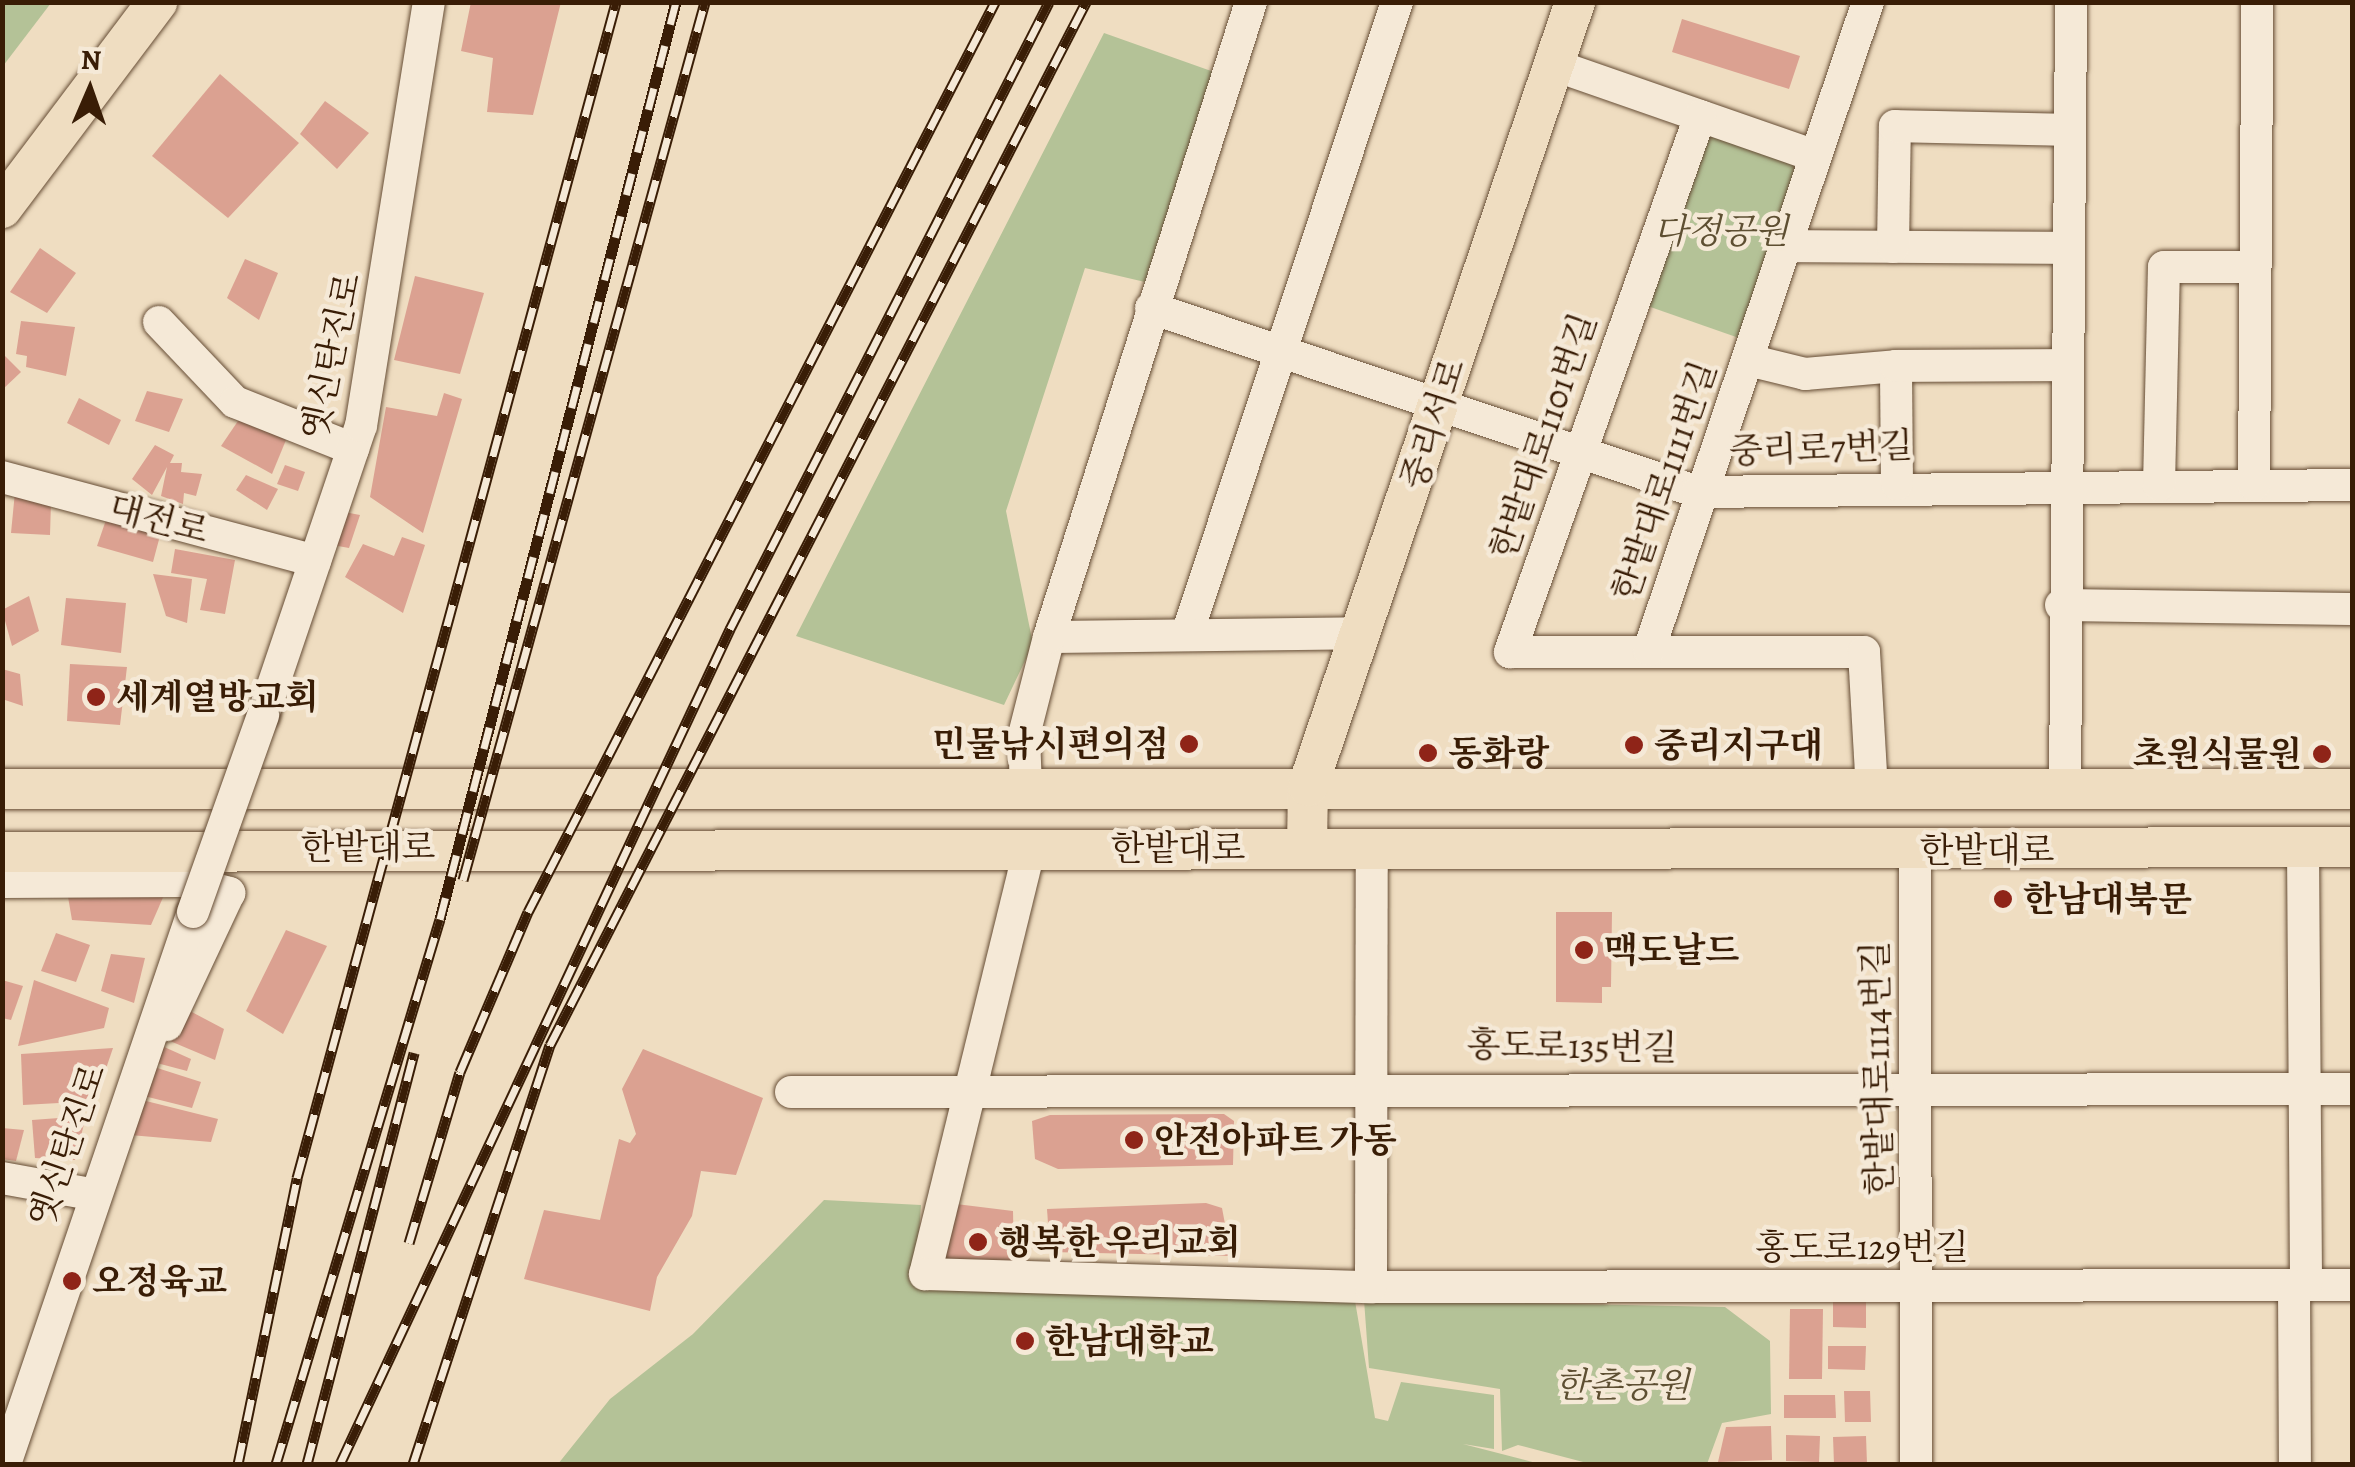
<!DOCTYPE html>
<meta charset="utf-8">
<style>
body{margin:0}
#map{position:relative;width:2355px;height:1467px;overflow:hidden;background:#efddc1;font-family:Alegreya,"Noto Serif KR",serif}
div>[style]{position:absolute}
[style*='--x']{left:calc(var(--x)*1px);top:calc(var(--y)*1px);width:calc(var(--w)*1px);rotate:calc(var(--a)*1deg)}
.green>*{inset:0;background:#b4c297}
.building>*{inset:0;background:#dba191}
.roads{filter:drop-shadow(0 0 2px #664d35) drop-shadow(0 0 2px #664d35)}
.minor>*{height:32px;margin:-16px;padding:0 16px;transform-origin:16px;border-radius:16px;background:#f5e9d7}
.major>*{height:40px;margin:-20px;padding:0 20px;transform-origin:20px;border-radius:20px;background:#efddc1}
.rail>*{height:11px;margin-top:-5.5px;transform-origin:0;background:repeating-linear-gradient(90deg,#f5e9d7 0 22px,#391d06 0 44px);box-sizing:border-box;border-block:2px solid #391d06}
.bridges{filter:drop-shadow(0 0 2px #664d35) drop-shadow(0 0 2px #664d35)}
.minor-bridge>*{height:32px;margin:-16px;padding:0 16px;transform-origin:16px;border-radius:16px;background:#f5e9d7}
.dots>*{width:28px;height:28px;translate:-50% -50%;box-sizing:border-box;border:5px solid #f5e9d7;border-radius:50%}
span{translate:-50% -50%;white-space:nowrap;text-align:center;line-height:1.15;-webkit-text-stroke:9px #f5e9d7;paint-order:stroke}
.park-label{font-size:35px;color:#5e4f32;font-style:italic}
.street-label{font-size:35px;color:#391d06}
.poi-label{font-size:35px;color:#391d06;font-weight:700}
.left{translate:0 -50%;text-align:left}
.right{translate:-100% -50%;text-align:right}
.frame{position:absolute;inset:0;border:5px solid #391d06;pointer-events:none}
.north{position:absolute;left:40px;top:40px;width:100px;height:100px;-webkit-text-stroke:8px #f5e9d7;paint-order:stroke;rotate:2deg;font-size:28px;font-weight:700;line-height:40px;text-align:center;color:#391d06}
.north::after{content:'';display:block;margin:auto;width:35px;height:45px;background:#391d06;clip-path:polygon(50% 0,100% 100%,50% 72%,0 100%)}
</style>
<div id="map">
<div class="green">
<div style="clip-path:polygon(3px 2px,51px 3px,3px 66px,2px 3px)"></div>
<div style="clip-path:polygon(1104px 33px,1214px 72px,1145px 282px,1085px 268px,1006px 511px,1033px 644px,1004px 705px,796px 636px)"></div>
<div style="clip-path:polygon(1702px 124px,1802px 159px,1739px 338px,1639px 303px)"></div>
<div style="clip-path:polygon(824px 1200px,921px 1205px,916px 1280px,1355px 1301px,1375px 1418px,1388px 1421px,1401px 1382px,1494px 1395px,1494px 1449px,1463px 1444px,1540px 1464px,558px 1464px,610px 1399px,693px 1334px)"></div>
<div style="clip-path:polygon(1364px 1300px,1725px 1307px,1770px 1341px,1771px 1414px,1722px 1423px,1707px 1464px,1587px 1463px,1518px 1445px,1502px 1451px,1500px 1389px,1369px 1368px)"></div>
</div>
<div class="building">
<div style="clip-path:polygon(471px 2px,561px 2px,533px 115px,487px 112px,493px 58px,461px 51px)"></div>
<div style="clip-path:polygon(1682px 19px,1800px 56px,1789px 89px,1672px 52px)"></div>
<div style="clip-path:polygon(220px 74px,299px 143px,228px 218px,152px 156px)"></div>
<div style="clip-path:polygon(325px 101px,369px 133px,337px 169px,300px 134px)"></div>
<div style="clip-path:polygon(40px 248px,76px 273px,47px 313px,10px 292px)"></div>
<div style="clip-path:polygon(245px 259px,278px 273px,259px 320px,227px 298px)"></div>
<div style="clip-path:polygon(415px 276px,484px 293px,460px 374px,394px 360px)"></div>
<div style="clip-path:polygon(21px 321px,75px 327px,66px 376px,26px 367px,27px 356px,16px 354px)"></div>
<div style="clip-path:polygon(2px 353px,21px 372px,2px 390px)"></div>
<div style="clip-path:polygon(147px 391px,183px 399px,169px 432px,135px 421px)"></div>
<div style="clip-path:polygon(444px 393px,462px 399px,423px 533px,370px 497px,386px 407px,437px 416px)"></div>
<div style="clip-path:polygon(79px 398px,121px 420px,109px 445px,67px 423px)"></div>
<div style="clip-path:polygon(240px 418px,286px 440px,272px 474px,221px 446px)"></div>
<div style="clip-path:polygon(155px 445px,174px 455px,170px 463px,182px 463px,181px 472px,202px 474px,196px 496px,184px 493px,183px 504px,161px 496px,167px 467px,152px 495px,132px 479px)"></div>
<div style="clip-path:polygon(285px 465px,305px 472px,298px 491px,277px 484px)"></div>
<div style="clip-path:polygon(246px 475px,278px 489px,267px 510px,236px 490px)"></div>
<div style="clip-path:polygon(15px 492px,51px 502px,50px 535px,11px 533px)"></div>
<div style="clip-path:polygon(339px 511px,360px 515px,349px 548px,327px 544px)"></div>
<div style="clip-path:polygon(107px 517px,161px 532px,153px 562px,97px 546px)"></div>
<div style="clip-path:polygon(402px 537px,425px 545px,403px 613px,345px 577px,363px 544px,394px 556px)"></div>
<div style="clip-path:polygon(175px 549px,235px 560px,225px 614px,200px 610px,207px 579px,171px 573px)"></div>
<div style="clip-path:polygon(153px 574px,192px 579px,187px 623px,166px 616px)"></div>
<div style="clip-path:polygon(29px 596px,39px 631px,12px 646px,2px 610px)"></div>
<div style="clip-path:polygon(66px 598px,126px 603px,121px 653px,61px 645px)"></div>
<div style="clip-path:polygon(70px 664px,127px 667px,120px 725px,67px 721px)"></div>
<div style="clip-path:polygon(2px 669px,20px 674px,23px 706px,2px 699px)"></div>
<div style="clip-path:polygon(168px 886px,151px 925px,72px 920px,67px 891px)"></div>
<div style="clip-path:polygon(1556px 912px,1612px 912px,1611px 987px,1602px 987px,1602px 1003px,1556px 1002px)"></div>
<div style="clip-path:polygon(286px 930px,327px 946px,283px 1034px,246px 1011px)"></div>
<div style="clip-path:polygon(56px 933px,90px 945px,76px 982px,41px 971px)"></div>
<div style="clip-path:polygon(111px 954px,145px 958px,134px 1003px,101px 991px)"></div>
<div style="clip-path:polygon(2px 980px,23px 986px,11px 1020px,2px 1018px)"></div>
<div style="clip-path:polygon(34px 980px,109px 1008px,104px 1028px,18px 1046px)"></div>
<div style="clip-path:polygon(188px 1010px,224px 1029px,215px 1060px,170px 1041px)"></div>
<div style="clip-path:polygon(162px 1046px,191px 1059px,187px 1071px,153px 1062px)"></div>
<div style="clip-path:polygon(113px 1048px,95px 1101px,23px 1105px,21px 1054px)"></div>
<div style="clip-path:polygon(643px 1049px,763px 1098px,736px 1175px,701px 1171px,692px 1216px,657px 1277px,650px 1311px,524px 1279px,544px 1210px,600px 1220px,619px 1139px,630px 1143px,636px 1134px,622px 1089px)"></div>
<div style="clip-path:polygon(151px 1066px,201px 1082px,192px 1108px,140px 1095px)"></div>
<div style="clip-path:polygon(142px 1100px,218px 1119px,211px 1142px,130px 1135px)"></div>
<div style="clip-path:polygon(1224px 1114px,1234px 1121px,1233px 1165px,1058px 1169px,1035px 1159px,1032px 1121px,1050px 1115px)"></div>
<div style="clip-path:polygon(86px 1116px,75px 1160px,35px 1158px,32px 1120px)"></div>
<div style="clip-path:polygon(2px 1128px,24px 1130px,16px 1161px,2px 1159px)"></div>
<div style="clip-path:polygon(948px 1203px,1013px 1211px,1014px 1263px,939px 1260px)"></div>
<div style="clip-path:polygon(1206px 1203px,1222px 1208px,1231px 1256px,1050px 1252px,1047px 1209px)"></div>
<div style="clip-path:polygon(1833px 1300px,1866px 1301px,1866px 1328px,1833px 1327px)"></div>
<div style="clip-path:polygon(1790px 1309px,1823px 1309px,1822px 1379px,1789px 1379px)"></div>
<div style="clip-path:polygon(1828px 1346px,1866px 1346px,1865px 1370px,1828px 1369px)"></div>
<div style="clip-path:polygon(1844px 1391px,1870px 1391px,1871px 1422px,1845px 1422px)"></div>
<div style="clip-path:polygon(1784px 1395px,1835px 1395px,1836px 1418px,1784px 1418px)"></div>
<div style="clip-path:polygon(1771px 1426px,1772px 1460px,1718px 1462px,1726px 1427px)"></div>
<div style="clip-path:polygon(1786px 1435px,1820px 1436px,1819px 1462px,1786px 1461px)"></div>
<div style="clip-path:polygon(1866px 1436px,1867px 1464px,1834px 1464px,1833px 1437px)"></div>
</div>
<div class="roads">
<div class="minor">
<div style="--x:1554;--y:65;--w:277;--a:19.2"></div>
<div style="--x:1700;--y:116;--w:569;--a:109.52"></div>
<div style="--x:1510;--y:652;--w:354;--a:0"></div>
<div style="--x:1864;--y:652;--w:139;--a:86.7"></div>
<div style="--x:1786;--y:246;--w:281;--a:0.4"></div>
<div style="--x:1893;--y:247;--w:121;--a:-89.1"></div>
<div style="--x:1895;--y:126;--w:174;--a:1.3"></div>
<div style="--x:1151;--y:308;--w:577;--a:18.59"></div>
<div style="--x:1698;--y:492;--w:654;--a:-0.61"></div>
<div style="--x:159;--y:322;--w:110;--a:46.5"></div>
<div style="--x:235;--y:402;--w:127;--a:21.7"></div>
<div style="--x:1748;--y:360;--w:59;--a:13.8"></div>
<div style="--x:1805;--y:374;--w:91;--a:-5"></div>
<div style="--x:2;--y:477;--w:324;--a:15"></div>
<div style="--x:1897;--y:484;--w:118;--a:-90.5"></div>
<div style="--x:1896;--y:366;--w:169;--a:-0.3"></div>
<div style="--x:2159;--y:485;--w:218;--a:-88.7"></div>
<div style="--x:2164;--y:267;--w:91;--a:0"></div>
<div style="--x:2254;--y:485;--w:483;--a:-89.6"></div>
<div style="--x:2061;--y:605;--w:291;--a:0.8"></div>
<div style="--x:1187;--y:634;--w:666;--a:-71.62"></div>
<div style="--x:1049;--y:637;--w:315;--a:-0.7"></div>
<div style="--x:1649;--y:650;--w:684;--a:-71.33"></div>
<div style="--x:263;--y:715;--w:305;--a:-71.3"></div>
<div style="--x:361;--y:426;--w:429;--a:-80.9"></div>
<div style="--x:1026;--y:788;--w:53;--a:-92.2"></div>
<div style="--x:1024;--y:735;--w:101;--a:-75.7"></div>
<div style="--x:1049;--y:637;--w:666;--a:-72.35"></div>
<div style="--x:2065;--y:791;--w:789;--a:-89.56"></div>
<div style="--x:1030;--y:847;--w:440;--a:103.8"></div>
<div style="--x:925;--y:1274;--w:446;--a:1.7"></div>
<div style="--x:1371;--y:1287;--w:981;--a:-0.12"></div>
<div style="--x:2303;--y:848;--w:437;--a:89.6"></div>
<div style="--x:1915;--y:851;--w:613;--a:89.91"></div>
<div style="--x:2;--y:882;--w:182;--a:-0.3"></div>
<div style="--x:184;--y:881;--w:47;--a:14.9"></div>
<div style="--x:229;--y:893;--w:146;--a:115.2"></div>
<div style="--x:791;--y:1092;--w:1561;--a:-0.11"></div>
<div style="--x:2;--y:1178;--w:90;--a:10.2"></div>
<div style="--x:2294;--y:1286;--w:178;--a:89.7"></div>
<div style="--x:1371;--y:1287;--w:436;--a:-89.9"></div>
<div style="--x:5;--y:1464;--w:583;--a:-71.19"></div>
</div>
<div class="major">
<div style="--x:2;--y:208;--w:258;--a:-53"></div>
<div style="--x:2;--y:789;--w:2350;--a:0"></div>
<div style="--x:1307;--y:848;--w:62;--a:-89.1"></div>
<div style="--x:1308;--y:786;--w:828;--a:-71.19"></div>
<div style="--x:2;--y:852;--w:2350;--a:-0.12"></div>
</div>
</div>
<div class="rail">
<div style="--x:463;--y:880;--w:911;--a:-74.59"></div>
<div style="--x:409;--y:1243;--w:178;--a:-73.4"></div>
<div style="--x:460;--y:1072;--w:174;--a:-67"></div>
<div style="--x:528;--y:912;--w:1023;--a:-62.83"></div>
<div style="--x:238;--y:1464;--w:292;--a:-78.3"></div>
<div style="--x:297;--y:1178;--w:1218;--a:-74.82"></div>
<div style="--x:276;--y:1464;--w:569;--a:-73.25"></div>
<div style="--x:440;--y:919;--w:947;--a:-75.57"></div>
<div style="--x:307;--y:1464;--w:425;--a:-75.4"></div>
<div style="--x:340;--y:1464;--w:922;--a:-64.96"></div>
<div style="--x:730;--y:629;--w:703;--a:-63.03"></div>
<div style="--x:413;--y:1464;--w:441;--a:-71.9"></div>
<div style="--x:550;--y:1045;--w:1173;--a:-62.8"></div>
</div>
<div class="bridges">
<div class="minor-bridge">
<div style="--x:193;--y:912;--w:209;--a:-70.4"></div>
</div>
</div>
<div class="dots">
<div style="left:96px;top:697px;background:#8f2418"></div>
<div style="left:1189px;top:744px;background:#8f2418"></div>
<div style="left:1634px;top:745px;background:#8f2418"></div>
<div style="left:1428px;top:753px;background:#8f2418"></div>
<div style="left:2322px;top:754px;background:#8f2418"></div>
<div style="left:2003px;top:899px;background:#8f2418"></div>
<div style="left:1584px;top:950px;background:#8f2418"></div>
<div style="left:1134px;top:1140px;background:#8f2418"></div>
<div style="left:978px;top:1242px;background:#8f2418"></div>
<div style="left:72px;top:1281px;background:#8f2418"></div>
<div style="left:1025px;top:1341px;background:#8f2418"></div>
</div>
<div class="park-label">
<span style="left:1721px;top:231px">다정공원</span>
<span style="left:1622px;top:1385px">한촌공원</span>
</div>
<div class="street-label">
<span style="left:331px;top:356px;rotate:-78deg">옛신탄진로</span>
<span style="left:1433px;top:424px;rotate:-72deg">중리서로</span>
<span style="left:1543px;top:436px;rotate:-71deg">한밭대로1101번길</span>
<span style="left:1821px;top:448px;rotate:-2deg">중리로7번길</span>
<span style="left:1664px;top:481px;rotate:-71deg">한밭대로1111번길</span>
<span style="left:159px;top:519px;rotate:15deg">대전로</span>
<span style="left:368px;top:847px">한밭대로</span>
<span style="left:1178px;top:848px">한밭대로</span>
<span style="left:1987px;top:850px">한밭대로</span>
<span style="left:1572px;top:1046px;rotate:1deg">홍도로135번길</span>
<span style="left:1877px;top:1068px;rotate:-91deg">한밭대로1114번길</span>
<span style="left:67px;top:1145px;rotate:-71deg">옛신탄진로</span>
<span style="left:1862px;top:1247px">홍도로129번길</span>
</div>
<div class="poi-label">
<span class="left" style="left:116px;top:697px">세계열방교회</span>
<span class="right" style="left:1169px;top:744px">민물낚시편의점</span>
<span class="left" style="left:1654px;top:745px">중리지구대</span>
<span class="left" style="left:1448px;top:753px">동화랑</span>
<span class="right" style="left:2302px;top:754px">초원식물원</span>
<span class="left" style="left:2023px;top:899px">한남대북문</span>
<span class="left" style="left:1604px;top:950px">맥도날드</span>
<span class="left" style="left:1154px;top:1140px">안전아파트 가동</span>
<span class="left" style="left:998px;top:1242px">행복한 우리교회</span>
<span class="left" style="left:92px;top:1281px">오정육교</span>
<span class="left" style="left:1045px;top:1341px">한남대학교</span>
</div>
<div class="frame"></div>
<div class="north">N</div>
</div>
